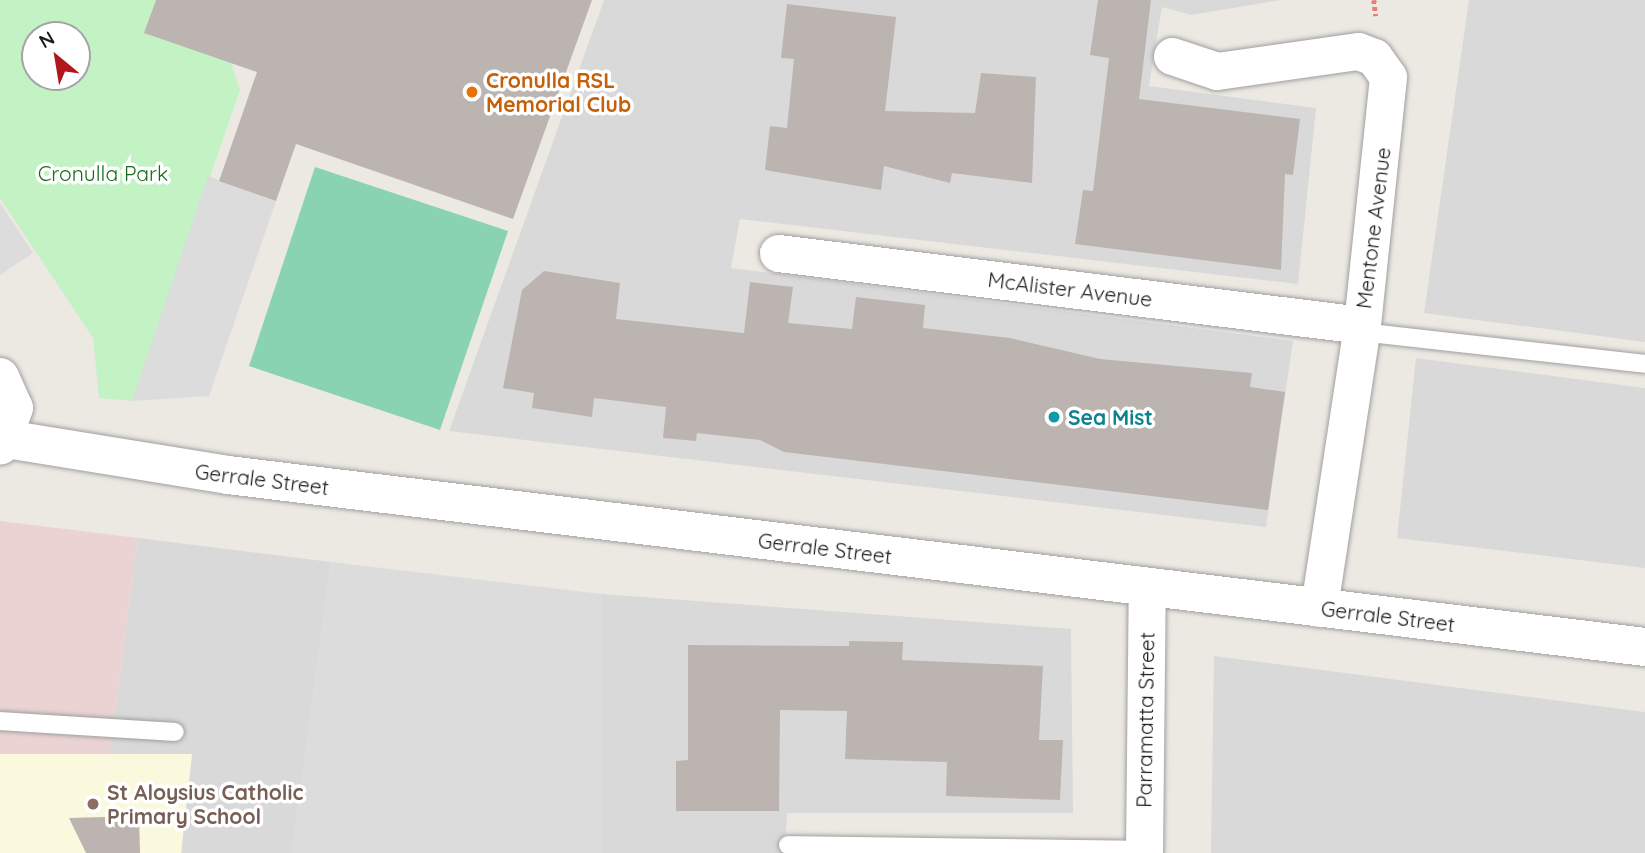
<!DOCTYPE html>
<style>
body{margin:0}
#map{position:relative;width:1645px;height:853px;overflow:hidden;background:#ece9e3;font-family:Quicksand,sans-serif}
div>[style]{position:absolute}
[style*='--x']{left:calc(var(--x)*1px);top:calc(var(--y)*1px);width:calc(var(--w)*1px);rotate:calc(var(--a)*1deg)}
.residential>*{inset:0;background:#dad9d9}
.commercial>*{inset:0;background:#ebd3d3}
.education>*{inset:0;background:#fbf9dd}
.park>*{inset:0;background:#c3f2c5}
.pitch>*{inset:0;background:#89d3b3}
.parking>*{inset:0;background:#dcdcdc}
.building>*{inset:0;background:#bcb4b0}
.path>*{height:4.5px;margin-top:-2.25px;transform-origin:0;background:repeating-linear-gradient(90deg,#e97d76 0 3.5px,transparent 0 7px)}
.roads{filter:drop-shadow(0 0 2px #a0a0a0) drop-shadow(0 0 2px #a0a0a0)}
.service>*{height:18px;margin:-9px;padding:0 9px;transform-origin:9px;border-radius:9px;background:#fff}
.minor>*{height:37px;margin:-18.5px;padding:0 18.5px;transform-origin:18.5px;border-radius:18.5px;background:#fff}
.tertiary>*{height:38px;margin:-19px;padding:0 19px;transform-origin:19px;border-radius:19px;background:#fff}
.dots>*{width:19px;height:19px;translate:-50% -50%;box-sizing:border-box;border:4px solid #fff;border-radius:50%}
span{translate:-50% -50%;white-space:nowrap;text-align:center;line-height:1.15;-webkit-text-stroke:7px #fff;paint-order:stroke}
.food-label{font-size:21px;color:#c56008;font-weight:700}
.left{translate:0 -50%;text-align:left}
.park-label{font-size:21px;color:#176d1a}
.street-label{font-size:21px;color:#1c1c1c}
.culture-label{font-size:21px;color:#0d838f;font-weight:700}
.education-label{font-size:21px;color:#785e54;font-weight:700}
.north{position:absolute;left:21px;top:21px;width:70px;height:70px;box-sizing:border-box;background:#fff;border:2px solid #a4a4a4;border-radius:50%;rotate:330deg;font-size:19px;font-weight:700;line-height:28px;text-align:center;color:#1c1c1c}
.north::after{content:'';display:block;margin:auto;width:24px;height:32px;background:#b2161d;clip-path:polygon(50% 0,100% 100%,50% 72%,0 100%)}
</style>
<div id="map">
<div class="residential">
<div style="clip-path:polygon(604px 0,1281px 0,1191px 15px,1162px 7px,1149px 86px,1316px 108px,1298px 284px,740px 219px,731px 268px,1293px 341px,1266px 527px,449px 431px)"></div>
<div style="clip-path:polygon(1469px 0,1645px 0,1645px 342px,1424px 313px)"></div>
<div style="clip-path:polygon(1416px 358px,1645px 388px,1645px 568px,1397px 538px)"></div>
<div style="clip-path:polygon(138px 538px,331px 562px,292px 853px,181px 853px,192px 754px,109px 754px)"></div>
<div style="clip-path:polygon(602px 594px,1071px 629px,1073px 813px,787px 813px,785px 853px,602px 853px)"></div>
<div style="clip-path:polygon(1214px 656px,1645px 712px,1645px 853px,1211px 853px)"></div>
</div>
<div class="commercial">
<div style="clip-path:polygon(0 521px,138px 538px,109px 754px,0 754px)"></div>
</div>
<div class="education">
<div style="clip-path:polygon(0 754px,192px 754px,181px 853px,0 853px)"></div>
</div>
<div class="park">
<div style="clip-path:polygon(evenodd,0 0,156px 0,145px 33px,231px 63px,240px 90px,132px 401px,99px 398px,93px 338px,0 198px,0 0,35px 35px,77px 35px,77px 77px,35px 77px,35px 35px)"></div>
</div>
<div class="pitch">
<div style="clip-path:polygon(315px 167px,508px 231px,440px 430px,249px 366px)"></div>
</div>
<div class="parking">
<div style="clip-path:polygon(208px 176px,276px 201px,209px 396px,132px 401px)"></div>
<div style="clip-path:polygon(0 203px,33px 253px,0 275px)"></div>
<div style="clip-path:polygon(331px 562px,602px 594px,602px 853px,292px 853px)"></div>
</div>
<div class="building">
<div style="clip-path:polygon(156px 0,592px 0,513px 219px,296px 144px,276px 201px,219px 181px,257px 72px,144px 33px)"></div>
<div style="clip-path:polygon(1098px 0,1151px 0,1139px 99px,1300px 119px,1293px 175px,1285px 174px,1281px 270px,1075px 244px,1083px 190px,1093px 191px,1109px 58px,1090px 55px)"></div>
<div style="clip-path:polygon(787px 4px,896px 17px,885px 111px,975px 113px,981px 73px,1036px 77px,1032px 183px,952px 173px,950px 183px,884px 166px,881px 190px,765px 170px,770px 126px,787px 128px,794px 59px,781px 58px)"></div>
<div style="clip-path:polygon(544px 271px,620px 283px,616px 319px,744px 333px,750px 282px,793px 287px,788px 323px,852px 329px,856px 297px,925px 305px,923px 328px,1010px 338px,1100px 359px,1252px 373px,1250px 387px,1285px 392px,1268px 510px,784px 452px,760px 440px,697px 433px,696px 441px,663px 438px,666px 407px,594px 398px,592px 417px,532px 408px,534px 393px,503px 388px,522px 290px)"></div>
<div style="clip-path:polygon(849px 641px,903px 642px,902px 660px,1043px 666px,1039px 740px,1063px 740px,1060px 800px,946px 796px,947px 762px,845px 759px,847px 711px,780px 710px,779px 811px,676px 811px,676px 761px,688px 760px,688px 645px,849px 646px)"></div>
<div style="clip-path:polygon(139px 816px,140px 853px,86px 853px,69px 818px)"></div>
</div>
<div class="path">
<div style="--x:1374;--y:0;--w:16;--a:83"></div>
</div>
<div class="roads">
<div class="service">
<div style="--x:1361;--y:332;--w:286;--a:6.4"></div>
<div style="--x:0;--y:721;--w:175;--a:3.6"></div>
<div style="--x:788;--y:845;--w:356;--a:0.8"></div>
</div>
<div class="minor">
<div style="--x:1172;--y:56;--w:47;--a:18.4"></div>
<div style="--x:1217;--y:71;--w:142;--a:-8.1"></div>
<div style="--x:1358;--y:51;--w:17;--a:21"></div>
<div style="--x:1374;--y:57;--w:24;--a:55"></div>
<div style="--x:1388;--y:77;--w:256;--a:96"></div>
<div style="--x:1361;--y:332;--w:279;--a:98.7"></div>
<div style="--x:778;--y:253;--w:588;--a:7.03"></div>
<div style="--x:1144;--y:853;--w:265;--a:-89.4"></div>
</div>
<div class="tertiary">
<div style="--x:0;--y:377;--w:34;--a:66"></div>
<div style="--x:14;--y:408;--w:40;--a:110.2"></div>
<div style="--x:6;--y:439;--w:225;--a:9.2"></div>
<div style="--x:228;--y:475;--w:1427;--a:6.92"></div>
</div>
</div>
<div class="dots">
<div style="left:472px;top:92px;background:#e8710a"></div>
<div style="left:1054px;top:417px;background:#0f9aa8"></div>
<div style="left:93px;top:804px;background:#8d6e63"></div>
</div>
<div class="food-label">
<span class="left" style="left:486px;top:92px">Cronulla RSL<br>Memorial Club</span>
</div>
<div class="park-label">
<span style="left:103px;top:173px">Cronulla Park</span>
</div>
<div class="street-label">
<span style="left:1373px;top:228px;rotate:-83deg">Mentone Avenue</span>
<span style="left:1070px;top:289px;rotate:7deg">McAlister Avenue</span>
<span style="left:262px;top:479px;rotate:7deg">Gerrale Street</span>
<span style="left:825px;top:548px;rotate:7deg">Gerrale Street</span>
<span style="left:1388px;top:616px;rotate:7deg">Gerrale Street</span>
<span style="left:1145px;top:720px;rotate:-89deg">Parramatta Street</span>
</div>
<div class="culture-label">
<span class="left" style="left:1068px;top:417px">Sea Mist</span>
</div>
<div class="education-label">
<span class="left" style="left:107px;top:804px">St Aloysius Catholic<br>Primary School</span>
</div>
<div class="north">N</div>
</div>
